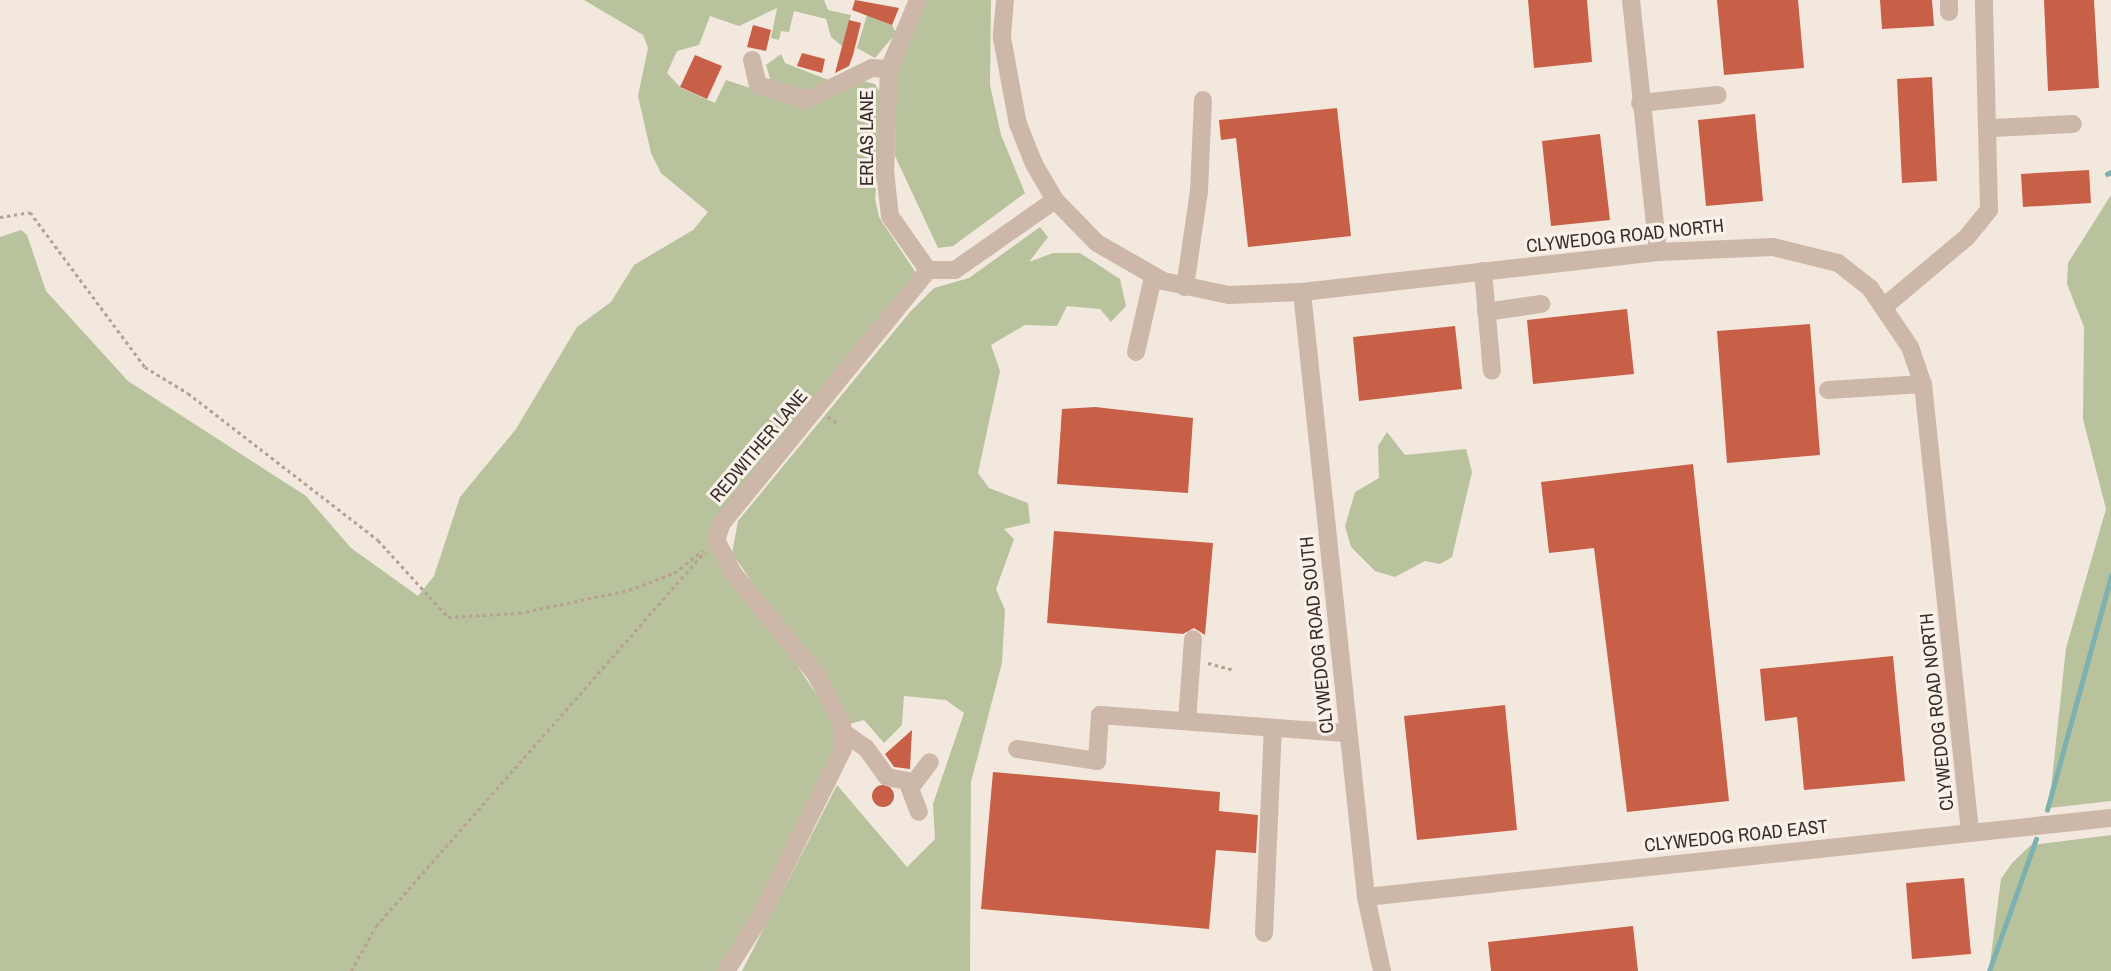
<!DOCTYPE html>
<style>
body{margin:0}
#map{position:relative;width:2111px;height:971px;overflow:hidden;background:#f3e8de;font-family:"Archivo Narrow",sans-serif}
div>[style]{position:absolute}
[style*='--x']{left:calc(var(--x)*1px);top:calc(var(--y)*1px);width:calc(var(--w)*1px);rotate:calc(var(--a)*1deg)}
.green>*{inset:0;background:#b8c39d}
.stream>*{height:4.5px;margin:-2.25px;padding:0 2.25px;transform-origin:2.25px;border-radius:2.25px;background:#7cb1b0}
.building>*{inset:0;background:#c85f47}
.round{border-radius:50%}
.path>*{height:2.5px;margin-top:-1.25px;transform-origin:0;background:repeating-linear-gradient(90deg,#b7a193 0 3.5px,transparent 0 7px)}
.minor>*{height:18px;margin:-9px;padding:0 9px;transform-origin:9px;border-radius:9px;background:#ccb7a9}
span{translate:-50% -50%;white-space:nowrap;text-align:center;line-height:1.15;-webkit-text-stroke:6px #faf2ea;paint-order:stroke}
.street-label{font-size:19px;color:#392d29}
</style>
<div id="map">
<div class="green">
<div style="clip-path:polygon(584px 0,824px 0,828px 10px,851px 15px,842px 46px,831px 37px,826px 19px,794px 11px,789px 32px,781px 31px,779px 40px,771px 38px,777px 8px,739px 26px,710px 16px,699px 45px,677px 51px,667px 73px,681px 88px,715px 103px,726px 80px,807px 107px,863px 81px,875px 84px,883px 98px,875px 199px,879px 217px,916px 273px,712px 537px,838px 727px,833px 756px,741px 935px,719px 971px,0 971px,0 237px,21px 230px,27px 235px,46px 291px,128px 381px,306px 496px,351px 548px,418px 596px,434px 576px,460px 497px,516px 429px,577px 327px,611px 302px,634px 265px,693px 230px,708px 212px,661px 173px,651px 153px,638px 96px,648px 48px,643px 35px)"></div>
<div style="clip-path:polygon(925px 0,991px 0,990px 85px,1001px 135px,1025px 193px,953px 246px,938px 248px,895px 156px,896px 71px)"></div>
<div style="clip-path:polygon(867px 15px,892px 25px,896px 33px,875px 58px,857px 48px)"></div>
<div style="clip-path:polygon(781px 54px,785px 63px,831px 81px,808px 92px,771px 82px,766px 65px)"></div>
<div style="clip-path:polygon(2111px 195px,2111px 801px,2049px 808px,2066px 648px,2106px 509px,2083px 419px,2084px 327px,2067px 284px,2068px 263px)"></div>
<div style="clip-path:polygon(1040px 227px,1048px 237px,1029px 262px,1053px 253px,1080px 253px,1120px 279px,1126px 306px,1111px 322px,1100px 309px,1067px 306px,1057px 326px,1025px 325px,991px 345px,1000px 371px,978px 473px,989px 488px,1028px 503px,1030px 523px,1004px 529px,1014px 539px,996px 589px,1005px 610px,1002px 663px,971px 782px,970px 971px,742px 971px,837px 785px,907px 867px,935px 839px,933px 804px,964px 713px,946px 700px,904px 696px,902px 725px,884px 743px,864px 720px,849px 724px,732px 553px,738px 521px,910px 312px,934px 288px,969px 278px)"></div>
<div style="clip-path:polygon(1387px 432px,1405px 455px,1466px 449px,1472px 472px,1452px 557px,1440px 564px,1425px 561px,1395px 577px,1375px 571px,1351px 547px,1345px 526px,1355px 492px,1379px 478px,1378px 446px)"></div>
<div style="clip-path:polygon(2111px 835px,2111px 971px,1989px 971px,2001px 879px,2012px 863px,2031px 845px)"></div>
</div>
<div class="stream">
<div style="--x:2107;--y:174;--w:4;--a:-27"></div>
<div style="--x:2047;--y:810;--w:243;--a:-74.7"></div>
<div style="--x:1989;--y:971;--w:140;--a:-70.4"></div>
</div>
<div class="building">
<div style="clip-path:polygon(855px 0,899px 8px,892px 25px,852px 10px)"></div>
<div style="clip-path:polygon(1528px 0,1587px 0,1592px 62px,1534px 68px)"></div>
<div style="clip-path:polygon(1717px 0,1798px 0,1804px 68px,1724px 75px)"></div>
<div style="clip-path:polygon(1880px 0,1932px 0,1934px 26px,1882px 29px)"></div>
<div style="clip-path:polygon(2044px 0,2094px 0,2099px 88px,2048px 91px)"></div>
<div style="clip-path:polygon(849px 20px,861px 23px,853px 55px,849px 66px,835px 73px)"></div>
<div style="clip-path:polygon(753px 25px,771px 30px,766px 51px,747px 47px)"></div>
<div style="clip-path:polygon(802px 53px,825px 59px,822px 73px,797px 66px)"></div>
<div style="clip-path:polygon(695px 55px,722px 66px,707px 99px,680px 87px)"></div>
<div style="clip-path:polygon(1932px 77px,1937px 181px,1902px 183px,1897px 79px)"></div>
<div style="clip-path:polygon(1337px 108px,1351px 236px,1248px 247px,1236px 138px,1221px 140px,1219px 120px)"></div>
<div style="clip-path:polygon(1755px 114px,1763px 201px,1706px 206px,1698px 120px)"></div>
<div style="clip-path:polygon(1600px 134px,1610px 220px,1551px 226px,1542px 141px)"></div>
<div style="clip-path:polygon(2089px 170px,2091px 203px,2023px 207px,2021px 174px)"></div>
<div style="clip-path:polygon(1627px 309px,1634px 374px,1533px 384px,1527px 320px)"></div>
<div style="clip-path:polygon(1810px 324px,1820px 455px,1727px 463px,1717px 331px)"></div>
<div style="clip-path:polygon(1455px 326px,1462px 389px,1359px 401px,1353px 337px)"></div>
<div style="clip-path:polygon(1095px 407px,1193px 418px,1188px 493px,1057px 484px,1062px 409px)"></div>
<div style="clip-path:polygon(1693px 464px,1729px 801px,1627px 812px,1594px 548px,1549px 553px,1541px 482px)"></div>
<div style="clip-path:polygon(1054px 531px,1213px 543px,1205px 635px,1194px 628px,1183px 634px,1047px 623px)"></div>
<div style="clip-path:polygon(1893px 656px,1905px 781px,1804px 790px,1797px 717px,1765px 721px,1760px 669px)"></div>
<div style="clip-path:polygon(1505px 705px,1517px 830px,1417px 840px,1404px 716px)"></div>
<div style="clip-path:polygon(912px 730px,910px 769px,894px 767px,885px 754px)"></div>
<div style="clip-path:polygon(993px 772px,1220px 792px,1219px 811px,1258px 815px,1256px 853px,1216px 850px,1209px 929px,981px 909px)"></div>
<div class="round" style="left:872px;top:785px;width:22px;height:22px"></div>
<div style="clip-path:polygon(1964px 878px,1971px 954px,1912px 959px,1906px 883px)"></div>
<div style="clip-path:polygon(1633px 926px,1638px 971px,1491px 971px,1488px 942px)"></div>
</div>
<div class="path">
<div style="--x:0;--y:217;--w:30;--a:-9"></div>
<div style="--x:30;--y:212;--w:193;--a:53.4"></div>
<div style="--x:145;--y:367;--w:50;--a:31.2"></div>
<div style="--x:188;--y:393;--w:240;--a:37.7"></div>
<div style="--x:378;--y:540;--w:104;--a:47.7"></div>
<div style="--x:448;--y:617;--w:71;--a:-3.2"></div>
<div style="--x:519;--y:613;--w:112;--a:-11.8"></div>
<div style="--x:629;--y:590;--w:48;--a:-20.7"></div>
<div style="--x:674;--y:573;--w:36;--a:-38"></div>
<div style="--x:828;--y:416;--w:14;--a:39"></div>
<div style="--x:1208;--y:663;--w:28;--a:15"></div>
<div style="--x:351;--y:971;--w:51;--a:-60.9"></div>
<div style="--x:376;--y:926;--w:498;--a:-48.7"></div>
</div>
<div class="minor">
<div style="--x:918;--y:0;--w:75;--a:112.8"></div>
<div style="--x:889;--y:69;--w:102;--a:92.2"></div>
<div style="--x:885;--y:171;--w:45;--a:83.7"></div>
<div style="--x:890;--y:216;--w:66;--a:54.9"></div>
<div style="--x:1005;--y:0;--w:38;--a:95"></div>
<div style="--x:1002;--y:38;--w:87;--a:79.5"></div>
<div style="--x:1018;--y:124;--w:43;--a:68.2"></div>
<div style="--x:1034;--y:164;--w:42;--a:59.7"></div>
<div style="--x:1055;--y:200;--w:60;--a:45.7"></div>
<div style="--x:1097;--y:243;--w:76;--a:29.9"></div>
<div style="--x:1163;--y:281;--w:67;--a:12"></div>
<div style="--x:1229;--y:295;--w:73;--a:-2.4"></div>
<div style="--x:1302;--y:292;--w:358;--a:-6.4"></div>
<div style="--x:1658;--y:252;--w:115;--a:-2.5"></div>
<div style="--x:1773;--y:247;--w:67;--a:13.8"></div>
<div style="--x:1838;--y:263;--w:41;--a:38"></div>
<div style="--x:1870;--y:288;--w:71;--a:55.9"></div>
<div style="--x:1910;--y:347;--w:39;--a:71"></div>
<div style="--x:1923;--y:384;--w:448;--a:84"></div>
<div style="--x:1631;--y:0;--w:253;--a:83.9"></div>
<div style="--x:1949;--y:0;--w:12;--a:90"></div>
<div style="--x:752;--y:60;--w:26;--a:77"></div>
<div style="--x:758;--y:85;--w:50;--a:17.4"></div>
<div style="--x:806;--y:100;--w:73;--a:-25.9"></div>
<div style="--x:872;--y:68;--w:17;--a:3"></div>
<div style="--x:1640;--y:103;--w:78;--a:-5.9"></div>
<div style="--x:1992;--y:128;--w:81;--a:-2.8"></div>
<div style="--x:1483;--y:271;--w:100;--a:84.9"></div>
<div style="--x:1185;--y:287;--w:97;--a:-81.7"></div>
<div style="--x:1199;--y:191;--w:91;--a:-87.5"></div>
<div style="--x:1302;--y:292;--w:608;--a:83.96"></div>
<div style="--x:1366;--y:897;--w:76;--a:77.8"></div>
<div style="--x:1886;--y:305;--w:106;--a:-40"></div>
<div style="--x:1967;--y:237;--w:35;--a:-51"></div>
<div style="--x:1989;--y:210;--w:210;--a:-91.4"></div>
<div style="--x:1486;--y:312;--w:56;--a:-8.3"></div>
<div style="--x:1136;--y:352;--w:77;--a:-77.2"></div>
<div style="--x:1828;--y:390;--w:95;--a:-3.6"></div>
<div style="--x:1187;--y:721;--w:82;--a:-85.8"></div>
<div style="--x:843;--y:732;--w:28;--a:35"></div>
<div style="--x:866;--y:748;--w:36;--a:54"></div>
<div style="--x:887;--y:777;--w:20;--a:11"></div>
<div style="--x:907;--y:781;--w:33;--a:69"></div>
<div style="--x:1017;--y:749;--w:81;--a:8.5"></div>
<div style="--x:1097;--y:761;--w:46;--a:-86.3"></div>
<div style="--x:1100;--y:715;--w:249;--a:4.2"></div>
<div style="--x:911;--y:787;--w:31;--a:-53"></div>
<div style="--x:1366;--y:897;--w:749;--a:-6.05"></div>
<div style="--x:1264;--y:933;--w:205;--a:-87.5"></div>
<div style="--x:726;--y:971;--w:62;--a:-57.6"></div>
<div style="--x:759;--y:919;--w:190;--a:-63.7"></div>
<div style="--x:843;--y:749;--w:26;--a:-92"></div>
<div style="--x:842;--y:723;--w:57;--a:-118.4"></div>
<div style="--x:815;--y:673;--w:129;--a:-129.4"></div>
<div style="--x:733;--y:573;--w:37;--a:-117"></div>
<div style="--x:716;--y:540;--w:18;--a:-71"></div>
<div style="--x:722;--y:523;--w:326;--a:-50.8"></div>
<div style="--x:928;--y:270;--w:27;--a:0"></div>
<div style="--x:955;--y:270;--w:122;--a:-35"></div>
</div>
<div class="street-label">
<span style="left:867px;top:138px;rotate:-90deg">ERLAS LANE</span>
<span style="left:1625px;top:236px;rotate:-6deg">CLYWEDOG ROAD NORTH</span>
<span style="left:759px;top:446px;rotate:-50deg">REDWITHER LANE</span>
<span style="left:1317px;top:635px;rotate:-96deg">CLYWEDOG ROAD SOUTH</span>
<span style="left:1937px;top:712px;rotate:-96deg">CLYWEDOG ROAD NORTH</span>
<span style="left:1736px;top:836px;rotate:-6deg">CLYWEDOG ROAD EAST</span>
</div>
</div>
